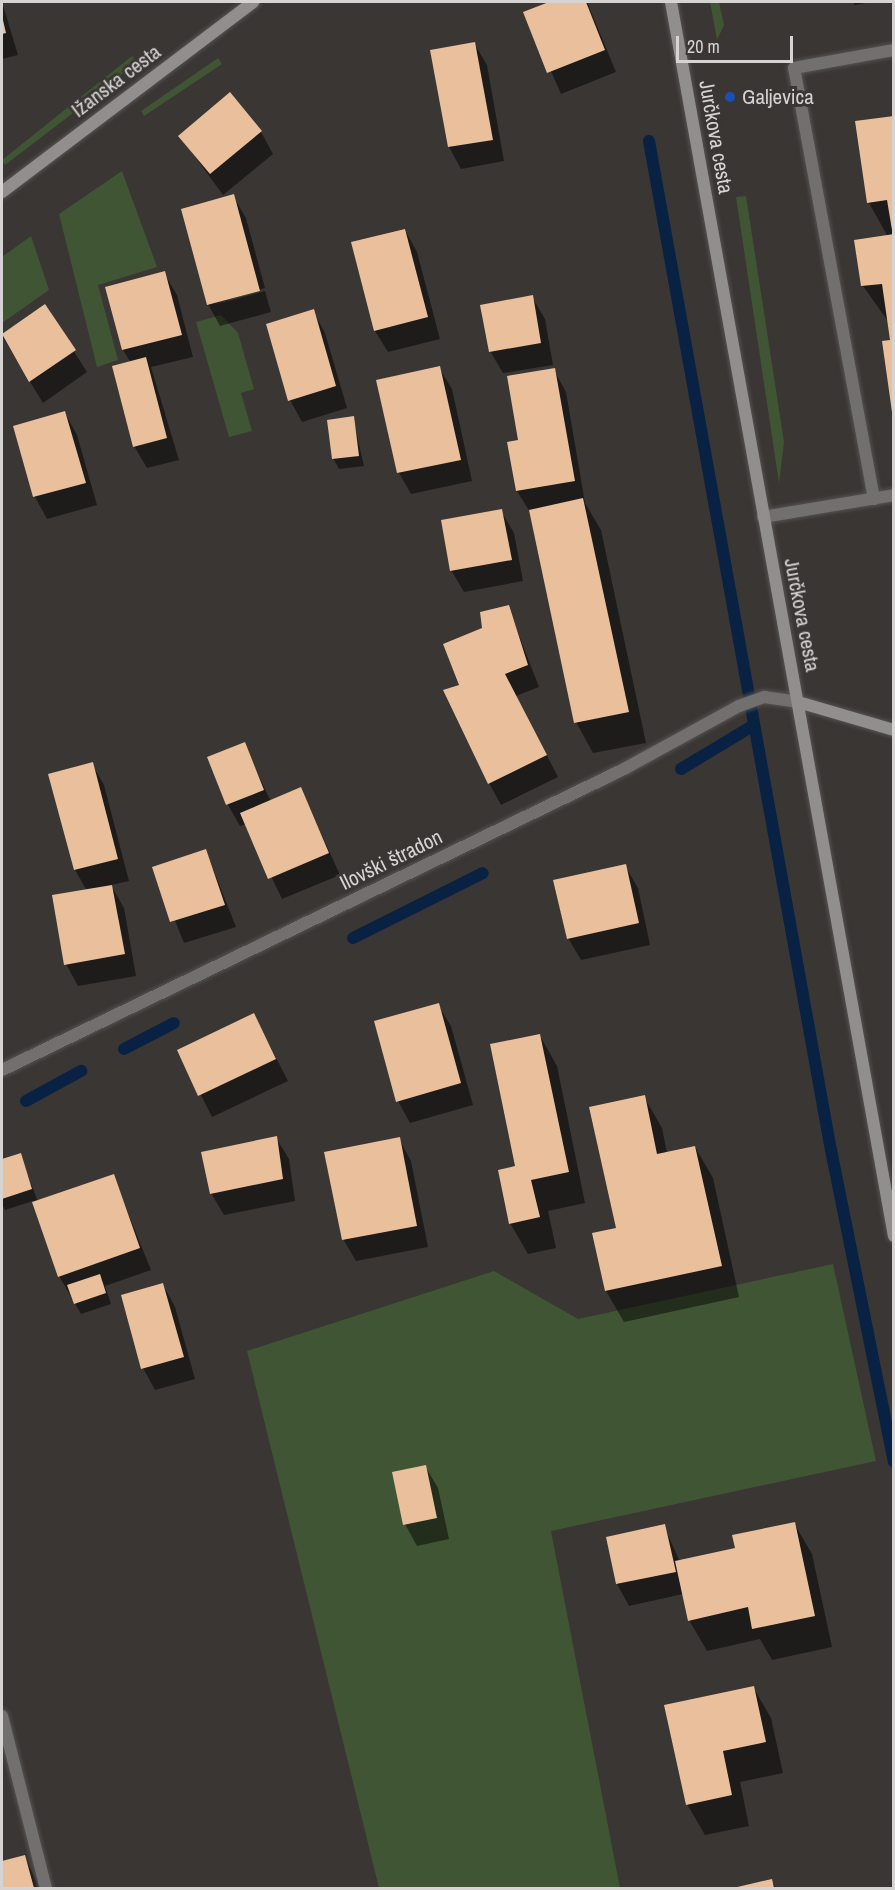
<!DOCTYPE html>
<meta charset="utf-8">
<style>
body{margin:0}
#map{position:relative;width:895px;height:1890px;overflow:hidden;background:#393634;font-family:"Archivo Narrow",sans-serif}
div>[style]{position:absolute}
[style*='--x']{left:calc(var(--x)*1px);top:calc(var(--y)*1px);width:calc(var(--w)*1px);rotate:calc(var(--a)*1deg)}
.green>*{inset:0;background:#405534}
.shadow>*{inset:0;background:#0007}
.stream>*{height:12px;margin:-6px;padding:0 6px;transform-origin:6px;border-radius:6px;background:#092243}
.building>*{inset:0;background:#e9c09b}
.roads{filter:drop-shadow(0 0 2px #555251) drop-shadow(0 0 2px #555251)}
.lane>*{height:12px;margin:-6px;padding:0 6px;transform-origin:6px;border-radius:6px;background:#71706f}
.street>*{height:12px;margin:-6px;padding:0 6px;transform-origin:6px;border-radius:6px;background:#71706f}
.secondary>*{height:12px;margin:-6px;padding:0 6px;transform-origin:6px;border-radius:6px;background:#918f8d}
.dots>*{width:16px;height:16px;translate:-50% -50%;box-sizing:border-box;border:3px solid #393634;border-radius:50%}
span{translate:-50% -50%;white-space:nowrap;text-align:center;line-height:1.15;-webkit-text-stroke:6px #393634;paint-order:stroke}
.street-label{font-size:21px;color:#d6d4d3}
.poi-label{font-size:21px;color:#d6d4d3}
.left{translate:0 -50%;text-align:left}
.frame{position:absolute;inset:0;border:3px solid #d6d4d3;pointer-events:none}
.scale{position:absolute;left:676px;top:36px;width:117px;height:27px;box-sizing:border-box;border:3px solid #d6d4d3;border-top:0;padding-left:8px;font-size:18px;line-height:21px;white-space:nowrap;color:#d6d4d3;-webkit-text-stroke:4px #393634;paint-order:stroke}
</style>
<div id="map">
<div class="green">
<div style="clip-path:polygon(710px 2px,719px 2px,724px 25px,717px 40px)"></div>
<div style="clip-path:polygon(132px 56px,137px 62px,107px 87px,5px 165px,2px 160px)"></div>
<div style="clip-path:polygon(218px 58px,222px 64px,144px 116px,141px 111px)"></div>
<div style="clip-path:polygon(122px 171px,157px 267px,98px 285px,118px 360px,97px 367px,59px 214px)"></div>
<div style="clip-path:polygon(746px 196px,784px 442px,779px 483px,736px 197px)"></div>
<div style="clip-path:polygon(31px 236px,49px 290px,2px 323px,2px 257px)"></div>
<div style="clip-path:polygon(221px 315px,238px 333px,254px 389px,241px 393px,252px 431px,229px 437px,196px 322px)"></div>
<div style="clip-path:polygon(833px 1264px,876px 1461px,551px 1531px,620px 1888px,379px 1888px,247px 1351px,494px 1271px,578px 1319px)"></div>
</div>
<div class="shadow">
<div style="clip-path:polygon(2px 2px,18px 55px,2px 59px)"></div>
<div style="clip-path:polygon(553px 2px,587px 2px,616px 72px,561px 94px,525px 12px)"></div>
<div style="clip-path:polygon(853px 2px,871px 2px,855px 5px)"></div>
<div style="clip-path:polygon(474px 43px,487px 65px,504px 161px,461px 169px,449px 147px)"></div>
<div style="clip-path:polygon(894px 117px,894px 411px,890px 324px,863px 286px,856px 241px,888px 237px,869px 203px)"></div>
<div style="clip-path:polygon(261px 132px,273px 154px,223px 195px,180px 136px)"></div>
<div style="clip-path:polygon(233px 196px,246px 218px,265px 288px,212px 305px,265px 291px,271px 312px,220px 326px,208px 304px)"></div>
<div style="clip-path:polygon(405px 230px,417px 252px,440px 339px,388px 352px,375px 331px)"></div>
<div style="clip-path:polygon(164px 273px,177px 295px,193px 357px,151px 367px,179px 460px,147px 468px,134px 446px,131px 363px,123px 350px)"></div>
<div style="clip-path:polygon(532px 297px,545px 319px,553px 365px,503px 373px,490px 351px)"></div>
<div style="clip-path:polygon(45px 306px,87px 372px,43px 403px,2px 336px)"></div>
<div style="clip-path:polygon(313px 311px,325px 333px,347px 408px,302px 422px,290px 400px)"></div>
<div style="clip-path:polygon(439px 368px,452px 389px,472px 481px,411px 494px,399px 473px,378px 381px)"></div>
<div style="clip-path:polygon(554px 370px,566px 392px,585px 503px,601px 530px,646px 743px,593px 753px,576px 722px,530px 512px,517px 491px,520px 442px)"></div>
<div style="clip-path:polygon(65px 413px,77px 435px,97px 505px,47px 519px,35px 497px,15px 427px)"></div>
<div style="clip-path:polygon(353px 418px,364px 466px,339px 469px,333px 458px)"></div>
<div style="clip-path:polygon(501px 511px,514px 533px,523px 581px,464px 592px,451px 570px)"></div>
<div style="clip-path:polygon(508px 607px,539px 687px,516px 696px,558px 777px,501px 805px,489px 783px,462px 686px,483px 629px)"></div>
<div style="clip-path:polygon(244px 744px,271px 802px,301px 789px,340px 875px,282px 899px,246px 824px,240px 826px,228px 805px,209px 758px)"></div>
<div style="clip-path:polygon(92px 764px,104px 785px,129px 881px,111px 885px,124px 908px,136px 976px,78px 986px,66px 964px,87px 891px,75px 870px,50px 775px)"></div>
<div style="clip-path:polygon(206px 851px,236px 927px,184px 943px,154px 868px)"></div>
<div style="clip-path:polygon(625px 866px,638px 888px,650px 945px,581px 960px,568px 938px)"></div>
<div style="clip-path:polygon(438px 1005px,451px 1026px,473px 1105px,410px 1123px,398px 1101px)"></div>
<div style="clip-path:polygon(254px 1015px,288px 1081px,212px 1117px,179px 1051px)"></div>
<div style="clip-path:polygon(540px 1036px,557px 1066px,585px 1203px,548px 1211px,556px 1248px,528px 1254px,510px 1223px)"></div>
<div style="clip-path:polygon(644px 1097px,662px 1128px,667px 1153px,695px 1147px,713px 1178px,739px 1297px,624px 1322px,606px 1291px,594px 1234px,618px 1229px)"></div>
<div style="clip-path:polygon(276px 1138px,289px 1159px,295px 1201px,224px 1215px,211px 1193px)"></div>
<div style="clip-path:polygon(399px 1139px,411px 1161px,428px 1247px,356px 1261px,343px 1239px)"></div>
<div style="clip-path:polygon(20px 1154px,38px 1202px,113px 1176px,151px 1270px,105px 1286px,111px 1304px,81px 1314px,59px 1276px,33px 1201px,5px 1210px,2px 1204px,2px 1160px)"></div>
<div style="clip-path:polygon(163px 1285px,175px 1307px,195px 1379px,155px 1390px,143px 1368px)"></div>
<div style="clip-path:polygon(425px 1466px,438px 1488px,449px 1539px,417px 1546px,405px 1524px)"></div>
<div style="clip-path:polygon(794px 1523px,812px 1554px,832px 1647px,772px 1660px,760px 1639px,707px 1651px,689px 1620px,683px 1594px,629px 1606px,617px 1584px,607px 1538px,664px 1526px,680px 1562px,737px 1549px)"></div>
<div style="clip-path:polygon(753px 1687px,771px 1718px,783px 1773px,740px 1782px,749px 1826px,705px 1835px,687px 1804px)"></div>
<div style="clip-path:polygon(24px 1856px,40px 1888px,2px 1888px,2px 1862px)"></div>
<div style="clip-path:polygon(771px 1881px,776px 1888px,736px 1888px)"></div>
</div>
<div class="stream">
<div style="--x:649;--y:141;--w:1025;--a:79.78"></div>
<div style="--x:831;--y:1150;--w:318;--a:78.6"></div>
<div style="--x:681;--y:769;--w:85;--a:-31.1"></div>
<div style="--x:353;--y:938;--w:145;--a:-26.6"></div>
<div style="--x:124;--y:1049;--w:56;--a:-27.5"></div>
<div style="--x:26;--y:1101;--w:63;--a:-28.6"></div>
</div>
<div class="building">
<div style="clip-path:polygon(549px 2px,586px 2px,605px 50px,547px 73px,523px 12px)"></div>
<div style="clip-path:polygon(2px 16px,6px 33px,2px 34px)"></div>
<div style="clip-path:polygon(475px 42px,493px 140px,448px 147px,430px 50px)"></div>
<div style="clip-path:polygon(230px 92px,262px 131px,210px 174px,178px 136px)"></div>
<div style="clip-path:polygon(894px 116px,894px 230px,892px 230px,887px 200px,867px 203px,855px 121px)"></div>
<div style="clip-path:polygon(234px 194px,260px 291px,207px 305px,181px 209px)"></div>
<div style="clip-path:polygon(405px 229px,428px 317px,374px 331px,351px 242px)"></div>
<div style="clip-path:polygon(894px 234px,894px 412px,892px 412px,882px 341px,890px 340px,882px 284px,861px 286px,854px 240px)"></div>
<div style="clip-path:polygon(165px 271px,182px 335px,122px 350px,105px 287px)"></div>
<div style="clip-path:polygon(533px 295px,541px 343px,489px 352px,480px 305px)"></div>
<div style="clip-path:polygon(45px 304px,76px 350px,29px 382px,2px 334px)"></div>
<div style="clip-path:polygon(314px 309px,336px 386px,288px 401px,266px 324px)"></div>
<div style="clip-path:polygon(146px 357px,167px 438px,133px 447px,112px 366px)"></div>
<div style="clip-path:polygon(440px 366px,461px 460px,397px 473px,376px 380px)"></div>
<div style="clip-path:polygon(555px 368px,575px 481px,516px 491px,507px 442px,518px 440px,507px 376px)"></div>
<div style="clip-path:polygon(65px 411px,86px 483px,33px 497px,13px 426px)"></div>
<div style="clip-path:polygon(354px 416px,359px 456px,332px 459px,327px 420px)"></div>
<div style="clip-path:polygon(583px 498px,629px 712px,574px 723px,529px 510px)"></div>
<div style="clip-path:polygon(502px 509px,512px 560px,450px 571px,441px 520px)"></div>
<div style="clip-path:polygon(509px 605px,528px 665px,505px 674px,547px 755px,488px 784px,443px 690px,459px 685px,443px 644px,482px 628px,480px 612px)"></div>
<div style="clip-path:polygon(245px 742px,264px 790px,226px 805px,207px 757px)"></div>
<div style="clip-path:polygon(93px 762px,118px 859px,74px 870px,48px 774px)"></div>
<div style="clip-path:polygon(301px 787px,329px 853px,268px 879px,240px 813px)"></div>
<div style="clip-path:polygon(206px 849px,225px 905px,170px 922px,152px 867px)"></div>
<div style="clip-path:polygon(626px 864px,639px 923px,567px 939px,553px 880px)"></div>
<div style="clip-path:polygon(112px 885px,125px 954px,64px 965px,52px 895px)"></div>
<div style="clip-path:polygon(439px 1003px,461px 1083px,396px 1102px,374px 1021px)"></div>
<div style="clip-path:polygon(254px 1013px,276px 1059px,198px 1096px,177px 1050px)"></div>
<div style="clip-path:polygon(540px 1034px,569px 1172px,531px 1180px,540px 1217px,509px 1224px,498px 1170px,515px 1166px,490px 1044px)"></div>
<div style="clip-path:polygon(645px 1095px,657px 1154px,695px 1146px,722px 1266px,605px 1291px,592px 1233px,616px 1228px,589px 1107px)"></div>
<div style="clip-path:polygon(277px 1136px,283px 1179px,210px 1194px,201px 1152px)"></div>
<div style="clip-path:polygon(400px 1137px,417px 1226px,342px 1240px,324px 1152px)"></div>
<div style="clip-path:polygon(21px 1153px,32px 1189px,2px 1199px,2px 1159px)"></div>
<div style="clip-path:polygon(114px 1174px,140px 1248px,58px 1277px,32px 1202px)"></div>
<div style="clip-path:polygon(100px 1274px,106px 1293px,74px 1304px,67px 1285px)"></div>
<div style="clip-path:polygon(163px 1283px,184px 1357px,141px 1369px,121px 1295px)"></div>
<div style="clip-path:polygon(426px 1465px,437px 1518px,403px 1525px,392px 1472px)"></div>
<div style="clip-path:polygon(795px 1522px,815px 1616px,752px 1629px,748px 1607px,688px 1621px,675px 1561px,735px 1548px,732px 1535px)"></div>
<div style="clip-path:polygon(665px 1524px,676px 1572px,616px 1584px,606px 1537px)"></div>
<div style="clip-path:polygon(754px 1686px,766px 1742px,723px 1751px,732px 1795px,686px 1805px,664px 1705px)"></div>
<div style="clip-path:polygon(25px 1855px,34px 1888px,2px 1888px,2px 1861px)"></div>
<div style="clip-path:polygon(772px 1879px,774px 1888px,733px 1888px)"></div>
</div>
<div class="roads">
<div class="lane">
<div style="--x:874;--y:499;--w:438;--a:-100.5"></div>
<div style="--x:794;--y:68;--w:102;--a:-10.2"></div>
<div style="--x:763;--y:517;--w:133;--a:-9.5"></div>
<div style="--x:2;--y:1716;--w:178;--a:75.7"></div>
</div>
<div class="street">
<div style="--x:2;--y:1070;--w:691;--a:-25.82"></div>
<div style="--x:624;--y:769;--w:131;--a:-28.7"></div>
<div style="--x:739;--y:706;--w:27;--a:-20"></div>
<div style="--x:764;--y:697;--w:34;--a:8"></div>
</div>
<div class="secondary">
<div style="--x:671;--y:2;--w:1254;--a:79.76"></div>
<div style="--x:2;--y:192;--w:315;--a:-37.1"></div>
<div style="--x:798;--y:702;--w:100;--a:16.3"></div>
</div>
</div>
<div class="dots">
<div style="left:730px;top:97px;background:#1a4fb4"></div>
</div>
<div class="street-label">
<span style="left:116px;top:81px;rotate:-37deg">Ižanska cesta</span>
<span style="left:716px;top:137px;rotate:80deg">Jurčkova cesta</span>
<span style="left:802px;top:615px;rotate:79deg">Jurčkova cesta</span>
<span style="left:391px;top:860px;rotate:-26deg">Ilovški štradon</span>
</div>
<div class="poi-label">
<span class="left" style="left:742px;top:97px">Galjevica</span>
</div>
<div class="frame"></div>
<div class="scale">20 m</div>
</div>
